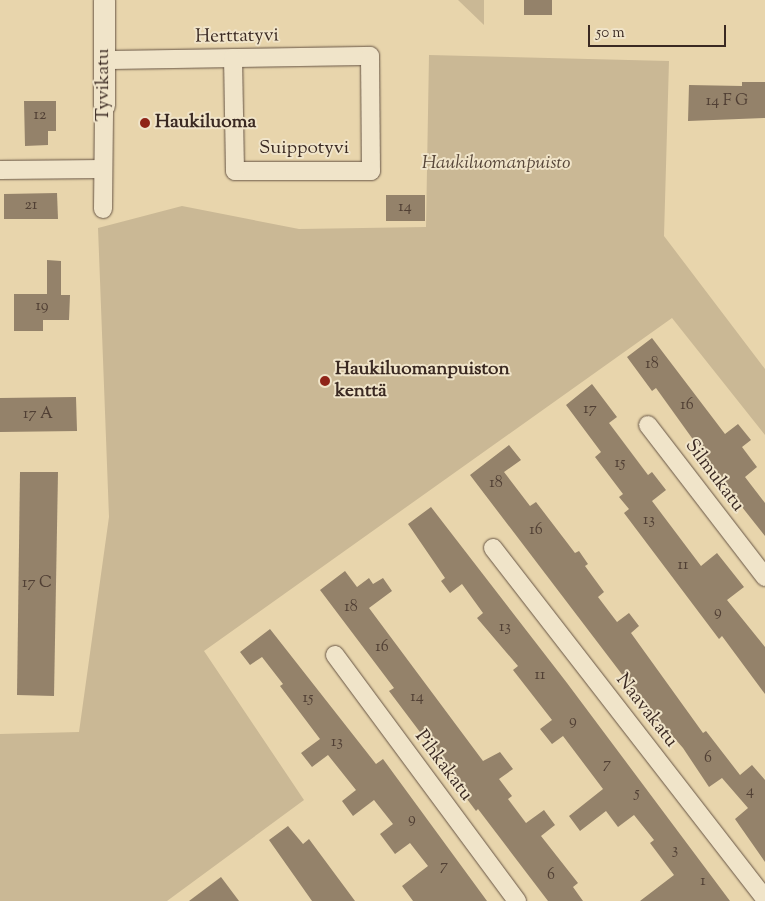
<!DOCTYPE html>
<meta charset="utf-8">
<style>
body{margin:0}
#map{position:relative;width:765px;height:901px;overflow:hidden;background:#e8d5ac;font-family:"Sorts Mill Goudy",serif}
div>[style]{position:absolute}
[style*='--x']{left:calc(var(--x)*1px);top:calc(var(--y)*1px);width:calc(var(--w)*1px);rotate:calc(var(--a)*1deg)}
.green>*{inset:0;background:#cab895}
.building>*{inset:0;background:#94826a}
.roads{filter:drop-shadow(0 0 1px #665444) drop-shadow(0 0 1px #665444)}
.minor>*{height:18px;margin:-9px;padding:0 9px;transform-origin:9px;border-radius:9px;background:#f0e4c9}
.tertiary>*{height:21px;margin:-10.5px;padding:0 10.5px;transform-origin:10.5px;border-radius:10.5px;background:#f0e4c9}
.dots>*{width:14px;height:14px;translate:-50% -50%;box-sizing:border-box;border:2px solid #f0e4c9;border-radius:50%}
span{translate:-50% -50%;white-space:nowrap;text-align:center;line-height:1.15;-webkit-text-stroke:4px #f0e4c9;paint-order:stroke}
.number-label{font-size:16px;color:#503f34}
.number-label span{-webkit-text-stroke-width:0}
.street-label{font-size:19px;color:#3a2922}
.poi-label{font-size:19px;color:#3a2922;font-weight:700}
.left{translate:0 -50%;text-align:left}
.park-label{font-size:19px;color:#574639;font-style:italic}
.scale{position:absolute;left:588px;top:25px;width:138px;height:22px;box-sizing:border-box;border:2px solid #3a2922;border-top:0;padding-left:6px;font-size:15px;line-height:18px;white-space:nowrap;color:#3a2922;-webkit-text-stroke:4px #f0e4c9;paint-order:stroke}
</style>
<div id="map">
<div class="green">
<div style="clip-path:polygon(458px 0,484px 0,484px 25px)"></div>
<div style="clip-path:polygon(429px 55px,669px 61px,664px 236px,765px 369px,765px 435px,672px 318px,204px 651px,304px 800px,167px 901px,0 901px,0 734px,79px 732px,109px 517px,98px 228px,182px 206px,299px 229px,426px 227px)"></div>
</div>
<div class="building">
<div style="clip-path:polygon(524px 0,552px 0,552px 15px,524px 15px)"></div>
<div style="clip-path:polygon(742px 82px,765px 82px,765px 118px,688px 121px,689px 85px,742px 86px)"></div>
<div style="clip-path:polygon(24px 101px,56px 101px,56px 131px,48px 131px,48px 145px,25px 146px)"></div>
<div style="clip-path:polygon(57px 193px,58px 219px,4px 219px,4px 194px)"></div>
<div style="clip-path:polygon(386px 195px,425px 195px,425px 221px,386px 221px)"></div>
<div style="clip-path:polygon(47px 260px,61px 261px,61px 295px,70px 295px,69px 320px,43px 320px,43px 331px,14px 331px,14px 294px,47px 294px)"></div>
<div style="clip-path:polygon(652px 338px,725px 434px,738px 424px,751px 440px,742px 447px,757px 467px,745px 477px,765px 503px,765px 536px,700px 454px,702px 452px,656px 388px,652px 391px,627px 357px)"></div>
<div style="clip-path:polygon(592px 384px,617px 417px,609px 423px,648px 475px,652px 472px,666px 490px,652px 501px,701px 566px,717px 553px,744px 587px,727px 600px,765px 647px,765px 694px,722px 636px,719px 639px,624px 513px,629px 509px,619px 497px,623px 494px,595px 457px,601px 452px,566px 405px)"></div>
<div style="clip-path:polygon(76px 397px,77px 431px,0 432px,0 398px)"></div>
<div style="clip-path:polygon(509px 445px,521px 460px,504px 472px,530px 506px,536px 502px,575px 553px,579px 551px,588px 564px,585px 566px,604px 592px,598px 597px,617px 622px,629px 613px,639px 626px,631px 633px,703px 733px,706px 731px,740px 775px,752px 765px,765px 780px,765px 862px,735px 819px,748px 808px,722px 778px,709px 787px,683px 748px,643px 702px,470px 475px)"></div>
<div style="clip-path:polygon(20px 472px,58px 472px,54px 696px,17px 695px)"></div>
<div style="clip-path:polygon(431px 507px,567px 683px,730px 901px,640px 901px,674px 875px,650px 843px,654px 840px,634px 815px,618px 827px,606px 811px,580px 831px,569px 816px,603px 789px,563px 736px,552px 744px,540px 729px,552px 720px,513px 670px,518px 666px,477px 618px,483px 613px,462px 584px,450px 593px,441px 581px,445px 578px,408px 524px)"></div>
<div style="clip-path:polygon(345px 571px,357px 587px,369px 578px,373px 584px,383px 578px,392px 591px,369px 608px,483px 761px,500px 752px,513px 769px,499px 779px,512px 796px,508px 799px,526px 823px,544px 810px,555px 825px,541px 836px,578px 883px,573px 887px,583px 901px,548px 901px,478px 809px,476px 811px,467px 799px,469px 797px,389px 691px,394px 688px,320px 590px)"></div>
<div style="clip-path:polygon(270px 629px,376px 764px,383px 759px,487px 901px,413px 901px,402px 886px,428px 866px,410px 843px,395px 854px,380px 834px,393px 824px,374px 800px,353px 816px,342px 801px,356px 790px,328px 755px,312px 767px,301px 753px,320px 739px,280px 686px,283px 684px,262px 657px,250px 665px,240px 652px)"></div>
<div style="clip-path:polygon(288px 826px,303px 844px,309px 839px,355px 901px,312px 901px,269px 840px)"></div>
<div style="clip-path:polygon(221px 877px,239px 901px,189px 901px)"></div>
</div>
<div class="roads">
<div class="minor">
<div style="--x:104;--y:60;--w:266;--a:-0.9"></div>
<div style="--x:370;--y:56;--w:115;--a:89.5"></div>
<div style="--x:371;--y:171;--w:136;--a:180"></div>
<div style="--x:235;--y:171;--w:113;--a:-91"></div>
<div style="--x:0;--y:170;--w:103;--a:-0.6"></div>
<div style="--x:103;--y:209;--w:104;--a:-89.4"></div>
<div style="--x:648;--y:425;--w:192;--a:52.4"></div>
<div style="--x:493;--y:548;--w:444;--a:52.2"></div>
<div style="--x:335;--y:655;--w:306;--a:53.5"></div>
</div>
<div class="tertiary">
<div style="--x:104;--y:0;--w:105;--a:90"></div>
</div>
</div>
<div class="dots">
<div style="left:145px;top:123px;background:#8f2418"></div>
<div style="left:325px;top:381px;background:#8f2418"></div>
</div>
<div class="number-label">
<span style="left:727px;top:102px">14 F G</span>
<span style="left:40px;top:116px">12</span>
<span style="left:31px;top:206px">21</span>
<span style="left:405px;top:208px">14</span>
<span style="left:42px;top:307px">19</span>
<span style="left:652px;top:365px">18</span>
<span style="left:687px;top:406px">16</span>
<span style="left:590px;top:410px">17</span>
<span style="left:38px;top:415px">17 A</span>
<span style="left:620px;top:464px">15</span>
<span style="left:496px;top:484px">18</span>
<span style="left:649px;top:521px">13</span>
<span style="left:536px;top:531px">16</span>
<span style="left:683px;top:566px">11</span>
<span style="left:37px;top:584px">17 C</span>
<span style="left:351px;top:608px">18</span>
<span style="left:718px;top:613px">9</span>
<span style="left:505px;top:628px">13</span>
<span style="left:382px;top:648px">16</span>
<span style="left:540px;top:676px">11</span>
<span style="left:417px;top:698px">14</span>
<span style="left:308px;top:699px">15</span>
<span style="left:573px;top:722px">9</span>
<span style="left:337px;top:743px">13</span>
<span style="left:708px;top:759px">6</span>
<span style="left:607px;top:765px">7</span>
<span style="left:750px;top:792px">4</span>
<span style="left:637px;top:794px">5</span>
<span style="left:412px;top:820px">9</span>
<span style="left:675px;top:851px">3</span>
<span style="left:444px;top:867px">7</span>
<span style="left:551px;top:876px">6</span>
<span style="left:703px;top:882px">1</span>
</div>
<div class="street-label">
<span style="left:237px;top:37px;rotate:-1deg">Herttatyvi</span>
<span style="left:104px;top:85px;rotate:-90deg">Tyvikatu</span>
<span style="left:304px;top:149px">Suippotyvi</span>
<span style="left:714px;top:476px;rotate:53deg">Silmukatu</span>
<span style="left:646px;top:711px;rotate:52deg">Naavakatu</span>
<span style="left:443px;top:766px;rotate:53deg">Pihkakatu</span>
</div>
<div class="poi-label">
<span class="left" style="left:155px;top:123px">Haukiluoma</span>
<span class="left" style="left:335px;top:381px">Haukiluomanpuiston<br>kenttä</span>
</div>
<div class="park-label">
<span style="left:496px;top:164px">Haukiluomanpuisto</span>
</div>
<div class="scale">50 m</div>
</div>
